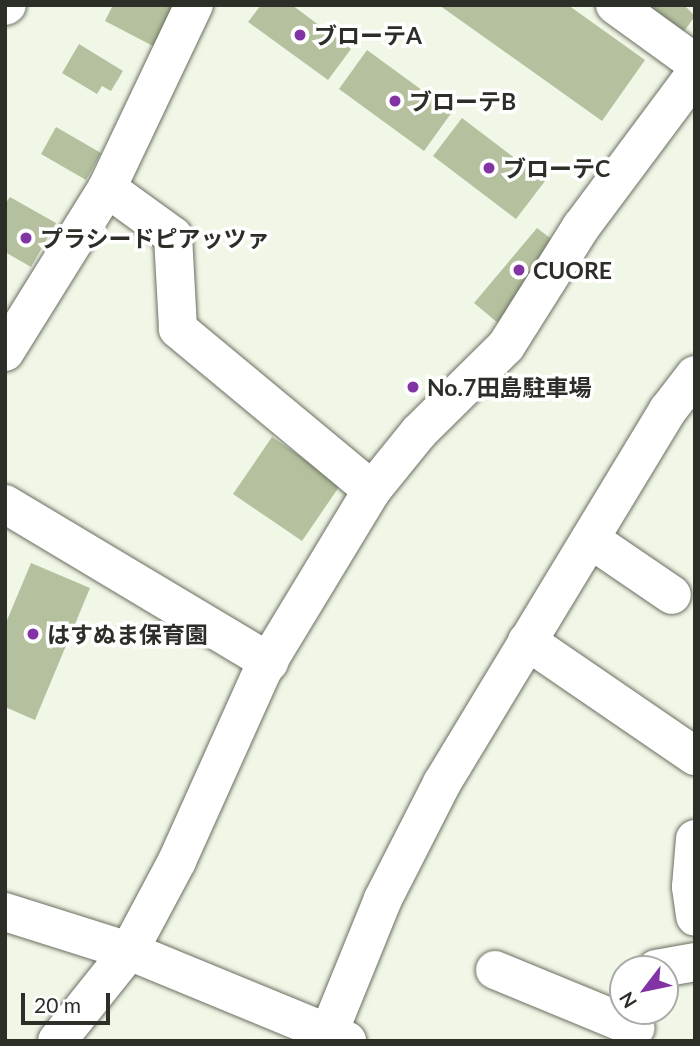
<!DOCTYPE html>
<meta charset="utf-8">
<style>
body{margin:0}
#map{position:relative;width:700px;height:1046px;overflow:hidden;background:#f1f7e7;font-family:Lato,"Noto Sans JP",sans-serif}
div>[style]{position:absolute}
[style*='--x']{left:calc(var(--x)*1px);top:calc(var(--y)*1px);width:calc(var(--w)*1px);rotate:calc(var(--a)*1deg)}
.building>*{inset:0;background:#b5c09e}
.roads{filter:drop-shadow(0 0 2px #6a6f61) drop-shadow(0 0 2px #6a6f61)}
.minor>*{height:38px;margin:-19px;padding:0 19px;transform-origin:19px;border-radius:19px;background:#fff}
.dots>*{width:19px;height:19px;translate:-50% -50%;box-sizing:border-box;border:4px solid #fff;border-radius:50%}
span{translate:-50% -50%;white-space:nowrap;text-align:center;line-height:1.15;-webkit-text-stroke:7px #fff;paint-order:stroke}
.poi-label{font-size:23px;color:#2c2e28;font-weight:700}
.left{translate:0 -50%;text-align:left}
.frame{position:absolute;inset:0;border:7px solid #2c2e28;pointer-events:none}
.north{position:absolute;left:609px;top:955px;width:70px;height:70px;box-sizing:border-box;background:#fff;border:2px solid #ababa9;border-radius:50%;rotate:238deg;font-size:19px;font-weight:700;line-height:28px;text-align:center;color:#2c2e28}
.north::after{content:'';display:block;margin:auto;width:24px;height:32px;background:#8234a4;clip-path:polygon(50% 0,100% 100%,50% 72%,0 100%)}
.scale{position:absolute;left:21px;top:993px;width:89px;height:32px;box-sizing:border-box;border:4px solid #2c2e28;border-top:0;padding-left:9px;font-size:21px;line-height:24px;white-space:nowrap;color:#2c2e28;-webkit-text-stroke:5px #fff;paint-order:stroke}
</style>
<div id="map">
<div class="building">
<div style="clip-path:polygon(113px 5px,174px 5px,153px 46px,105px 21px)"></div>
<div style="clip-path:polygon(261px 5px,292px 5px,351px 49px,328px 80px,248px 22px)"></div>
<div style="clip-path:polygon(439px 5px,568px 5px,645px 60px,602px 121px)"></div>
<div style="clip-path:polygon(653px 5px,684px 5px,695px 16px,680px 37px,647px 13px)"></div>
<div style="clip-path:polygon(79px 44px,123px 71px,111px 91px,102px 86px,97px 94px,62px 73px)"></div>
<div style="clip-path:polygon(367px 50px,452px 112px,424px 151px,339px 89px)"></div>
<div style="clip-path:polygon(462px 118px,545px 181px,516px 219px,433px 156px)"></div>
<div style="clip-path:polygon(56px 127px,101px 153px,86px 180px,41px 154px)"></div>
<div style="clip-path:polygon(10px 197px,56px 223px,31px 267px,5px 252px,5px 204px)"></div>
<div style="clip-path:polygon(537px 228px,554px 241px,498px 323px,474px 303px)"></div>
<div style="clip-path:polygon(272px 437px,341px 484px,302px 541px,233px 494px)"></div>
<div style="clip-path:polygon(31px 563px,90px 588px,35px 720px,5px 707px,5px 625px)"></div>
</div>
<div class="roads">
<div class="minor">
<div style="--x:615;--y:5;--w:99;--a:35.9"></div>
<div style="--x:5;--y:6;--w:2;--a:-27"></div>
<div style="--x:107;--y:188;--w:82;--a:36"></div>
<div style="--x:173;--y:236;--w:93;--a:86.9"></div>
<div style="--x:178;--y:329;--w:252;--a:39.7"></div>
<div style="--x:5;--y:352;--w:193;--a:-58.1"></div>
<div style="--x:107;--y:188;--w:203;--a:-64.6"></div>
<div style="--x:5;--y:504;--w:308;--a:30.9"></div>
<div style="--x:590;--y:539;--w:99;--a:34.3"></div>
<div style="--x:527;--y:641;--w:204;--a:34.4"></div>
<div style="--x:695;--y:839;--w:48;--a:94.8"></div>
<div style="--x:691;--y:887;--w:30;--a:82"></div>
<div style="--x:5;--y:912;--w:130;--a:17.5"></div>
<div style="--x:129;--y:951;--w:236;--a:22.4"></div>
<div style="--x:656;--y:969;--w:40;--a:-10"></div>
<div style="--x:495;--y:970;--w:152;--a:22.4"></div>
<div style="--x:329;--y:1032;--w:144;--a:-67.9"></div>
<div style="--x:383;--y:899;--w:130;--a:-63"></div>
<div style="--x:442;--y:783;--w:436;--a:-58.8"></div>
<div style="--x:668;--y:410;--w:44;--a:-52.4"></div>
<div style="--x:57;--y:1041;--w:115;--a:-51.3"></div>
<div style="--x:129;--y:951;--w:102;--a:-61.9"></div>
<div style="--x:177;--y:861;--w:209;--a:-65.8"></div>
<div style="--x:263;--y:670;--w:210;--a:-58.8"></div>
<div style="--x:372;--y:490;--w:75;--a:-51"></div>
<div style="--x:419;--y:432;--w:122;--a:-44.7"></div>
<div style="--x:506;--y:346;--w:141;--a:-57.8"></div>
<div style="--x:581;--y:227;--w:191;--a:-53.3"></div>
</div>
</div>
<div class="dots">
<div style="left:300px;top:35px;background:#8234a4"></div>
<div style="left:395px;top:101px;background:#8234a4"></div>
<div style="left:489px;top:168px;background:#8234a4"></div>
<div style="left:26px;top:238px;background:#8234a4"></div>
<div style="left:519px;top:270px;background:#8234a4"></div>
<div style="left:413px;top:387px;background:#8234a4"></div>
<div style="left:33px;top:634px;background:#8234a4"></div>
</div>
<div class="poi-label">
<span class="left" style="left:314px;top:35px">ブローテA</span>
<span class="left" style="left:409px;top:101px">ブローテB</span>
<span class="left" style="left:503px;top:168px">ブローテC</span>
<span class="left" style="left:40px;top:238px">プラシードピアッツァ</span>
<span class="left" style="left:533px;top:270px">CUORE</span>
<span class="left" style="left:427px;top:387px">No.7田島駐車場</span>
<span class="left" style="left:47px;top:634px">はすぬま保育園</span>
</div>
<div class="frame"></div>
<div class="north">N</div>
<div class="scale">20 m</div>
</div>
